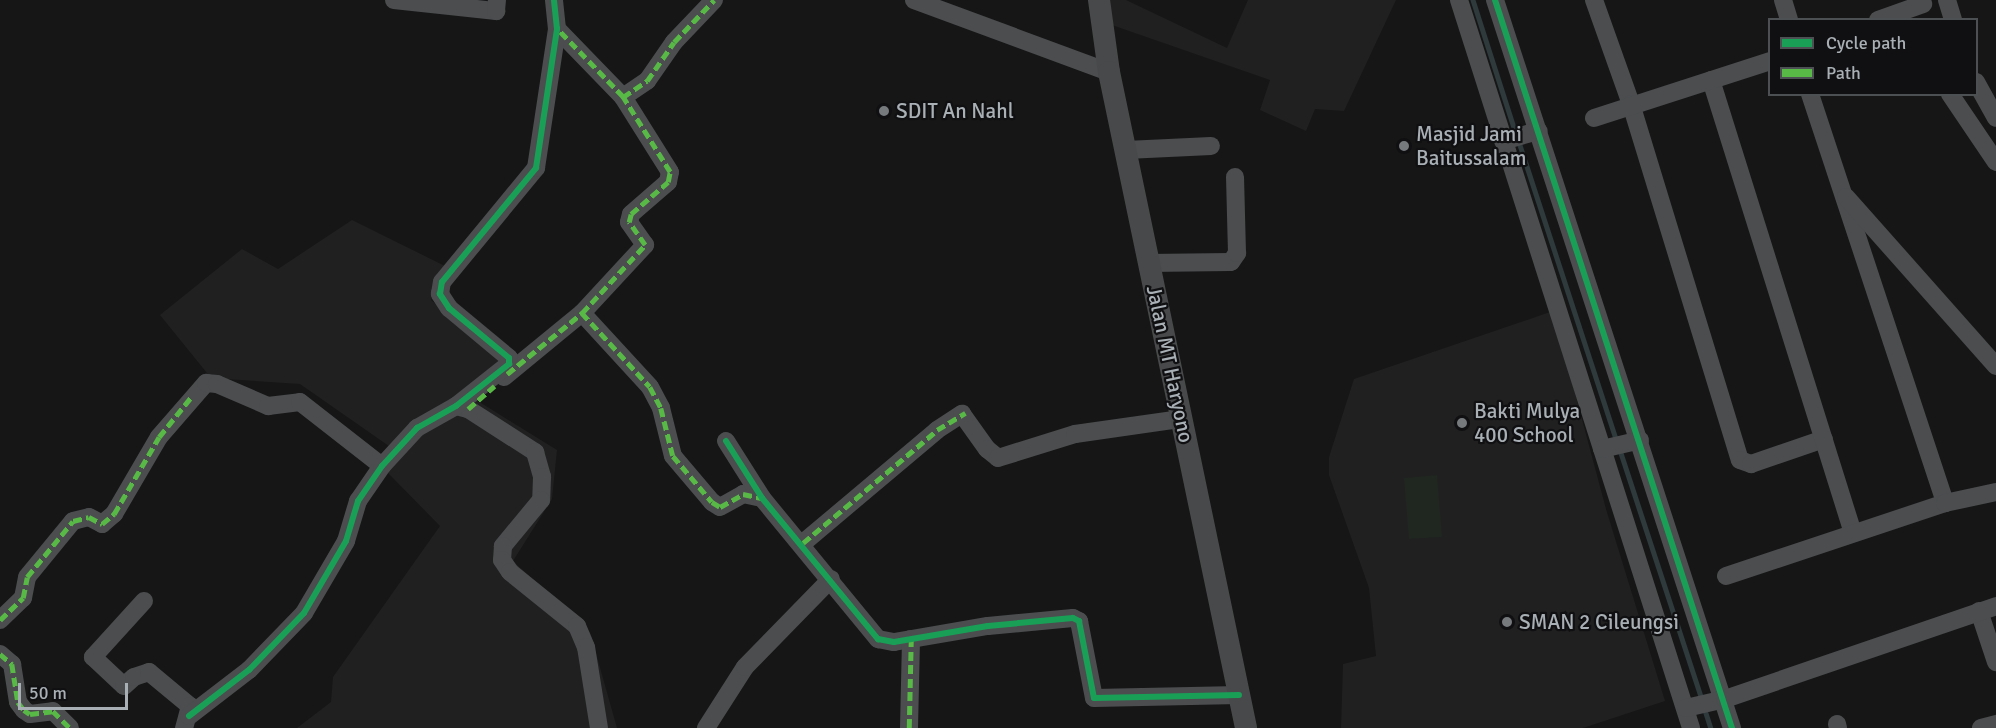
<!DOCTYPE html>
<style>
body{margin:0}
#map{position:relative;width:1996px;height:728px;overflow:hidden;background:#161616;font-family:Signika,sans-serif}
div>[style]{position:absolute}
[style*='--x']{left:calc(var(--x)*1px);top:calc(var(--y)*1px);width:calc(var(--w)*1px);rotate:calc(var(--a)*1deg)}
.built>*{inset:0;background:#202021}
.green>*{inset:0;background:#202620}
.stream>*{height:4.5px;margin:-2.25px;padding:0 2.25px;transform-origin:2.25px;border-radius:2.25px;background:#2f3a3c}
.minor>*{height:18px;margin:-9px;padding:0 9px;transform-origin:9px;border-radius:9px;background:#4b4d4f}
.major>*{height:22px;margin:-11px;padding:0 11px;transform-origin:11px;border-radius:11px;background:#48494a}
.quiet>*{height:4.5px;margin-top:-2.25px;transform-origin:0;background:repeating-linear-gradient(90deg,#58b947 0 9px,transparent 0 13.5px)}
.cycleway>*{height:6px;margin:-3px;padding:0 3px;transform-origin:3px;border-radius:3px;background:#1a9f57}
.dots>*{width:16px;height:16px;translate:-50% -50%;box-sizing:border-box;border:3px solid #101012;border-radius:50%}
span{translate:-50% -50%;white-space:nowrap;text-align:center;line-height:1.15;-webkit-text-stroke:4.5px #101012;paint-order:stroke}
.poi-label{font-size:21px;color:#a9b0b5}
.left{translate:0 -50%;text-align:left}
.street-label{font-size:21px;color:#a9b0b5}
.legend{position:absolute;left:1768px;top:18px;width:210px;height:78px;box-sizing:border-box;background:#101012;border:2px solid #4d5053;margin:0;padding:8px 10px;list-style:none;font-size:18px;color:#a9b0b5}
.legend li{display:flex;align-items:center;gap:12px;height:30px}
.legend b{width:30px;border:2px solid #4d5053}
.scale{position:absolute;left:18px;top:683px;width:110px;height:27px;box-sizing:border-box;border:3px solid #a9b0b5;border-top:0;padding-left:8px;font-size:18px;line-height:21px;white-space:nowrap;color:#a9b0b5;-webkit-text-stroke:4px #101012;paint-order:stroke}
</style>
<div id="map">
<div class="built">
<div style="clip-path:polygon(1105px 0,1126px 0,1227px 48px,1248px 0,1396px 0,1344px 111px,1315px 109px,1306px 131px,1260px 110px,1270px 80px,1109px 24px)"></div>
<div style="clip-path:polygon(352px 220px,449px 268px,431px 300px,500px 362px,473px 398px,557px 450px,552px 499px,513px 561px,590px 632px,617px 728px,297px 728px,331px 702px,333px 677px,440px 526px,388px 473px,396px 451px,300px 384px,211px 378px,160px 315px,242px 249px,278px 269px)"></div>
<div style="clip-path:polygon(1553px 311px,1606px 509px,1665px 701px,1583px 728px,1341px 728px,1343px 664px,1376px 656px,1369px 588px,1329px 475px,1329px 457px,1354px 379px)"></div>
</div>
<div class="green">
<div style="clip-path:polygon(1437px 475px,1442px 537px,1409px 539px,1404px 478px)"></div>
</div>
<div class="stream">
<div style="--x:1473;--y:0;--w:141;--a:72.2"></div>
<div style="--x:1519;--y:142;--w:316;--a:71.9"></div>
<div style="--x:1620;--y:450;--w:262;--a:71.8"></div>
<div style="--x:1704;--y:707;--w:22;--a:72"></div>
</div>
<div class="minor">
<div style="--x:394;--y:0;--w:103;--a:6.2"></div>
<div style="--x:496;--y:11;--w:11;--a:-85"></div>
<div style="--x:914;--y:0;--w:208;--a:20.3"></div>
<div style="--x:1459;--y:0;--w:764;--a:72.32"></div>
<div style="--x:1495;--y:0;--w:766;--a:71.97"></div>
<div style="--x:1594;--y:0;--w:110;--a:70.4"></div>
<div style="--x:1631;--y:104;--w:372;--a:73"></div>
<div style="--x:1740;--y:460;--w:12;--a:20"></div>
<div style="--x:1751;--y:464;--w:77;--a:-18.9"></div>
<div style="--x:1783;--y:0;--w:21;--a:73"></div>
<div style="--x:1947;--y:0;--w:21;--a:73"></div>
<div style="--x:1878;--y:20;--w:48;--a:-19.6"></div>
<div style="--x:1711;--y:80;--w:475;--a:72.6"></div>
<div style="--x:1976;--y:82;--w:41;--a:60.9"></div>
<div style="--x:1810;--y:94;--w:431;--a:71.7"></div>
<div style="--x:1950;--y:94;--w:82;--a:55.9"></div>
<div style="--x:623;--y:97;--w:29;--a:-34"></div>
<div style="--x:647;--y:81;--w:47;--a:-55.3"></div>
<div style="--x:674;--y:42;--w:58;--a:-46.4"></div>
<div style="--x:1594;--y:118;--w:185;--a:-17.9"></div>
<div style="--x:1503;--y:141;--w:37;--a:-16"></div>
<div style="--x:1126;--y:150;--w:85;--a:-2.7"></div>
<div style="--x:1846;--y:197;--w:226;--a:48.4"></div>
<div style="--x:1148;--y:263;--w:83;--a:-0.7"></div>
<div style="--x:1231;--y:262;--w:11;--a:-56"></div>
<div style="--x:1237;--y:253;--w:76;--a:-91.5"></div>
<div style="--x:582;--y:313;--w:100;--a:47.4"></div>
<div style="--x:650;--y:387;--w:24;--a:62"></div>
<div style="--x:661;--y:408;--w:49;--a:76"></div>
<div style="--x:673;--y:456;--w:60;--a:49.7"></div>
<div style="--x:712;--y:502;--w:9;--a:32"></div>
<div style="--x:720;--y:507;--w:26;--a:-29"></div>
<div style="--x:743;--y:494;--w:19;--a:12"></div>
<div style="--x:504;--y:377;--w:101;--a:-39.4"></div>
<div style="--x:582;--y:313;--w:93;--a:-47.2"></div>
<div style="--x:645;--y:245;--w:28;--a:-125"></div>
<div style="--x:629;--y:222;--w:8;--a:-76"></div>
<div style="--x:631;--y:214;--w:49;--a:-40.9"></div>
<div style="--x:668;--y:182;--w:10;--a:-79"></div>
<div style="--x:670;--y:172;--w:89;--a:-122.1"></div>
<div style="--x:623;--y:97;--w:95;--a:-134.1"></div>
<div style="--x:456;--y:406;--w:12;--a:14"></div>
<div style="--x:468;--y:409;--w:80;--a:32.7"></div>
<div style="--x:535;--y:452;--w:26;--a:74"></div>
<div style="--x:542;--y:477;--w:23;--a:92"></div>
<div style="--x:541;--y:500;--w:60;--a:129.6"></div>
<div style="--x:503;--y:546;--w:14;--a:94"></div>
<div style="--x:502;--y:560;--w:14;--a:56"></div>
<div style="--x:510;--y:572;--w:86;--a:38.9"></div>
<div style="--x:577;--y:626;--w:23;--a:67"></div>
<div style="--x:586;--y:647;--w:82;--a:80.9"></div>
<div style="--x:726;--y:441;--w:67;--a:57.7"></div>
<div style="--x:762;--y:498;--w:183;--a:50.6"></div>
<div style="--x:878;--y:639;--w:16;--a:11"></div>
<div style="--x:894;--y:642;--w:95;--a:-9.7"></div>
<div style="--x:988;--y:626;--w:85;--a:-5.4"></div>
<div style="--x:1073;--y:618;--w:7;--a:27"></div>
<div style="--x:1079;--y:621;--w:78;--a:79"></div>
<div style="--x:1094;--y:698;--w:145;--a:-1.2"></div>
<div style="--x:1602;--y:449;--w:39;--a:-13"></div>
<div style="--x:803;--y:543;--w:175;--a:-40.1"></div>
<div style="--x:937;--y:430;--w:30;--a:-33"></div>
<div style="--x:962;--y:414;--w:43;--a:54.5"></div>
<div style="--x:987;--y:449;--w:14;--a:39"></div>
<div style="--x:998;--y:458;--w:81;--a:-17.3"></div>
<div style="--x:1075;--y:434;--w:107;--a:-8.1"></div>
<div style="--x:1726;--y:576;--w:231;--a:-18.4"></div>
<div style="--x:1945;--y:503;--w:52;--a:-12.2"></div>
<div style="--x:144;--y:601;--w:76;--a:132.3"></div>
<div style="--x:93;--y:657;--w:42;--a:43.1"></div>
<div style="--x:124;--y:686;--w:13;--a:-42"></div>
<div style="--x:134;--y:677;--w:16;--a:-18"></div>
<div style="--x:149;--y:672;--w:53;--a:39.7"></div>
<div style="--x:190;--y:706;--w:23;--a:105"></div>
<div style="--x:1979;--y:611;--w:54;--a:71.6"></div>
<div style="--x:0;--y:620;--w:32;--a:-44"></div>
<div style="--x:23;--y:598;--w:21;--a:-79"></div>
<div style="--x:27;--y:577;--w:72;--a:-50.6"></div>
<div style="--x:73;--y:521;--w:16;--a:-14"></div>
<div style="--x:89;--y:517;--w:15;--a:28"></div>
<div style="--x:102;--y:524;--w:16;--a:-40"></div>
<div style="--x:114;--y:514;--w:89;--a:-59.7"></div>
<div style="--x:159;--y:437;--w:72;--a:-49"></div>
<div style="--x:206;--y:383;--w:11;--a:5"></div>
<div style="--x:217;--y:384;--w:56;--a:23.3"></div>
<div style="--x:268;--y:406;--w:32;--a:-7"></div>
<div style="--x:300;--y:402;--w:104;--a:38"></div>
<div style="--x:0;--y:654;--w:16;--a:40"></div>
<div style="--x:12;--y:664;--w:38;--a:81"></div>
<div style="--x:18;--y:702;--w:10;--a:53"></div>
<div style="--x:24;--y:710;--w:7;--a:34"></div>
<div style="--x:30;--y:714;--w:23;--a:-7"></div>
<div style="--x:53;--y:711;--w:24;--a:45"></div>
<div style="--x:1686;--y:708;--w:40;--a:-13"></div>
<div style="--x:1725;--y:699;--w:287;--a:-18.9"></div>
<div style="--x:189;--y:716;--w:76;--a:-37.5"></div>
<div style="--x:249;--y:670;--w:79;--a:-46"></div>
<div style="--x:304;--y:613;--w:83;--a:-59.7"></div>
<div style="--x:346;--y:541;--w:42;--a:-73.3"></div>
<div style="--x:358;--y:501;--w:42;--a:-55.6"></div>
<div style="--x:382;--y:466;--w:52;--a:-47.4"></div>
<div style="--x:417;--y:428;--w:45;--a:-29.4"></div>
<div style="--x:456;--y:406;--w:68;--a:-38.4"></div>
<div style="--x:509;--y:364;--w:6;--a:-90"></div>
<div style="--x:509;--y:358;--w:78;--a:-140.2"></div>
<div style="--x:449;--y:308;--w:17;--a:-123"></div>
<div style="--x:440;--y:294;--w:12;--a:-81"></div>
<div style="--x:442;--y:282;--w:148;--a:-50.5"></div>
<div style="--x:536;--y:168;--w:141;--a:-81.4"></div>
<div style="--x:557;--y:29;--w:29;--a:-96"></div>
<div style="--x:1837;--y:724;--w:4;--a:76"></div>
<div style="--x:706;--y:728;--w:72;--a:-57.4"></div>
<div style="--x:745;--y:667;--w:123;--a:-45.7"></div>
<div style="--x:909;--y:728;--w:89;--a:-88.7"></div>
<div style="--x:1981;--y:728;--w:16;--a:-15"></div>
</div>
<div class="major">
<div style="--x:1099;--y:0;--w:73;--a:82.1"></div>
<div style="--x:1109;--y:72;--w:670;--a:78.2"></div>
</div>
<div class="quiet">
<div style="--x:623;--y:97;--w:29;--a:-34"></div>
<div style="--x:647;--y:81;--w:47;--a:-55.3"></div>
<div style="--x:674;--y:42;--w:58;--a:-46.4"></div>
<div style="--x:582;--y:313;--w:100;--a:47.4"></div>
<div style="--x:650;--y:387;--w:24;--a:62"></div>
<div style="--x:661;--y:408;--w:49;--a:76"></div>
<div style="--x:673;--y:456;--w:60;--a:49.7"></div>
<div style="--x:712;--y:502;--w:9;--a:32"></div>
<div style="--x:720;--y:507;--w:26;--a:-29"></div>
<div style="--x:743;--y:494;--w:19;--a:12"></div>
<div style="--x:507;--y:374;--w:97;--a:-39.1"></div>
<div style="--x:582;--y:313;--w:93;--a:-47.2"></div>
<div style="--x:645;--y:245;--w:28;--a:-125"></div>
<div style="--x:629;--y:222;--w:8;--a:-76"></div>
<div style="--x:631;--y:214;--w:49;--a:-40.9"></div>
<div style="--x:668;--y:182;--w:10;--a:-79"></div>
<div style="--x:670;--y:172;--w:89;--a:-122.1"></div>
<div style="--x:623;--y:97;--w:95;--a:-134.1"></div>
<div style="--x:468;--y:409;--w:35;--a:-41"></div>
<div style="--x:803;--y:543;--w:175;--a:-40.1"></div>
<div style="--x:937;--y:430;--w:33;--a:-31"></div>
<div style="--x:0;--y:620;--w:32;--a:-44"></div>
<div style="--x:23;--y:598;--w:21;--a:-79"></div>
<div style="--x:27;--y:577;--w:72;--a:-50.6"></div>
<div style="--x:73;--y:521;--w:16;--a:-14"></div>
<div style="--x:89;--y:517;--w:15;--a:28"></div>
<div style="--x:102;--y:524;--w:16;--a:-40"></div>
<div style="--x:114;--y:514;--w:89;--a:-59.7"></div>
<div style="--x:159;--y:437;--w:53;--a:-51.2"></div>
<div style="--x:0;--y:654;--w:16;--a:40"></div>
<div style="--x:12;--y:664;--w:38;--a:81"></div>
<div style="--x:18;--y:702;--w:10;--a:53"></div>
<div style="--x:24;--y:710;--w:7;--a:34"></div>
<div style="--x:30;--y:714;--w:23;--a:-7"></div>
<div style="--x:53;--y:711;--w:24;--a:45"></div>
<div style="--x:909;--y:728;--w:89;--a:-88.7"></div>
</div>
<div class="cycleway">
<div style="--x:1495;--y:0;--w:766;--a:71.97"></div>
<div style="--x:726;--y:441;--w:67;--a:57.7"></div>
<div style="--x:762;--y:498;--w:183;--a:50.6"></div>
<div style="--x:878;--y:639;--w:16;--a:11"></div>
<div style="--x:894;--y:642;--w:95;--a:-9.7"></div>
<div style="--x:988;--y:626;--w:85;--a:-5.4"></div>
<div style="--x:1073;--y:618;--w:7;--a:27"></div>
<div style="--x:1079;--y:621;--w:78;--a:79"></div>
<div style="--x:1094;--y:698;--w:145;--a:-1.2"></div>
<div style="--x:189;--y:716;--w:76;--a:-37.5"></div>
<div style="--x:249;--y:670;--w:79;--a:-46"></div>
<div style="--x:304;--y:613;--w:83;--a:-59.7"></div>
<div style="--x:346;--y:541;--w:42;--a:-73.3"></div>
<div style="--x:358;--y:501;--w:42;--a:-55.6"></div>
<div style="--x:382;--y:466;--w:52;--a:-47.4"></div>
<div style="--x:417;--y:428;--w:45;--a:-29.4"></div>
<div style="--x:456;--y:406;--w:68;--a:-38.4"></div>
<div style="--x:509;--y:364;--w:6;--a:-90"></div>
<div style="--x:509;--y:358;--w:78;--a:-140.2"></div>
<div style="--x:449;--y:308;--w:17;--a:-123"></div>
<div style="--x:440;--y:294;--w:12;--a:-81"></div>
<div style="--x:442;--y:282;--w:148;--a:-50.5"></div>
<div style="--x:536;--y:168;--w:141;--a:-81.4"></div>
<div style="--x:557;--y:29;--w:29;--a:-96"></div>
</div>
<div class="dots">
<div style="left:884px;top:111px;background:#767a7d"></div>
<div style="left:1404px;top:146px;background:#767a7d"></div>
<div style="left:1462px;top:423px;background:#767a7d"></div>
<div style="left:1507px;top:622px;background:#767a7d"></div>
</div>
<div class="poi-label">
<span class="left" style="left:896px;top:111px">SDIT An Nahl</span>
<span class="left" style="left:1416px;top:146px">Masjid Jami<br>Baitussalam</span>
<span class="left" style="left:1474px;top:423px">Bakti Mulya<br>400 School</span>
<span class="left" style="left:1519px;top:622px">SMAN 2 Cileungsi</span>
</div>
<div class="street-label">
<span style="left:1170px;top:364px;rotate:78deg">Jalan MT Haryono</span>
</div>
<ul class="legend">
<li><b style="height:8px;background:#1a9f57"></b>Cycle path</li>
<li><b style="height:8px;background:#58b947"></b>Path</li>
</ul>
<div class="scale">50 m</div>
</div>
